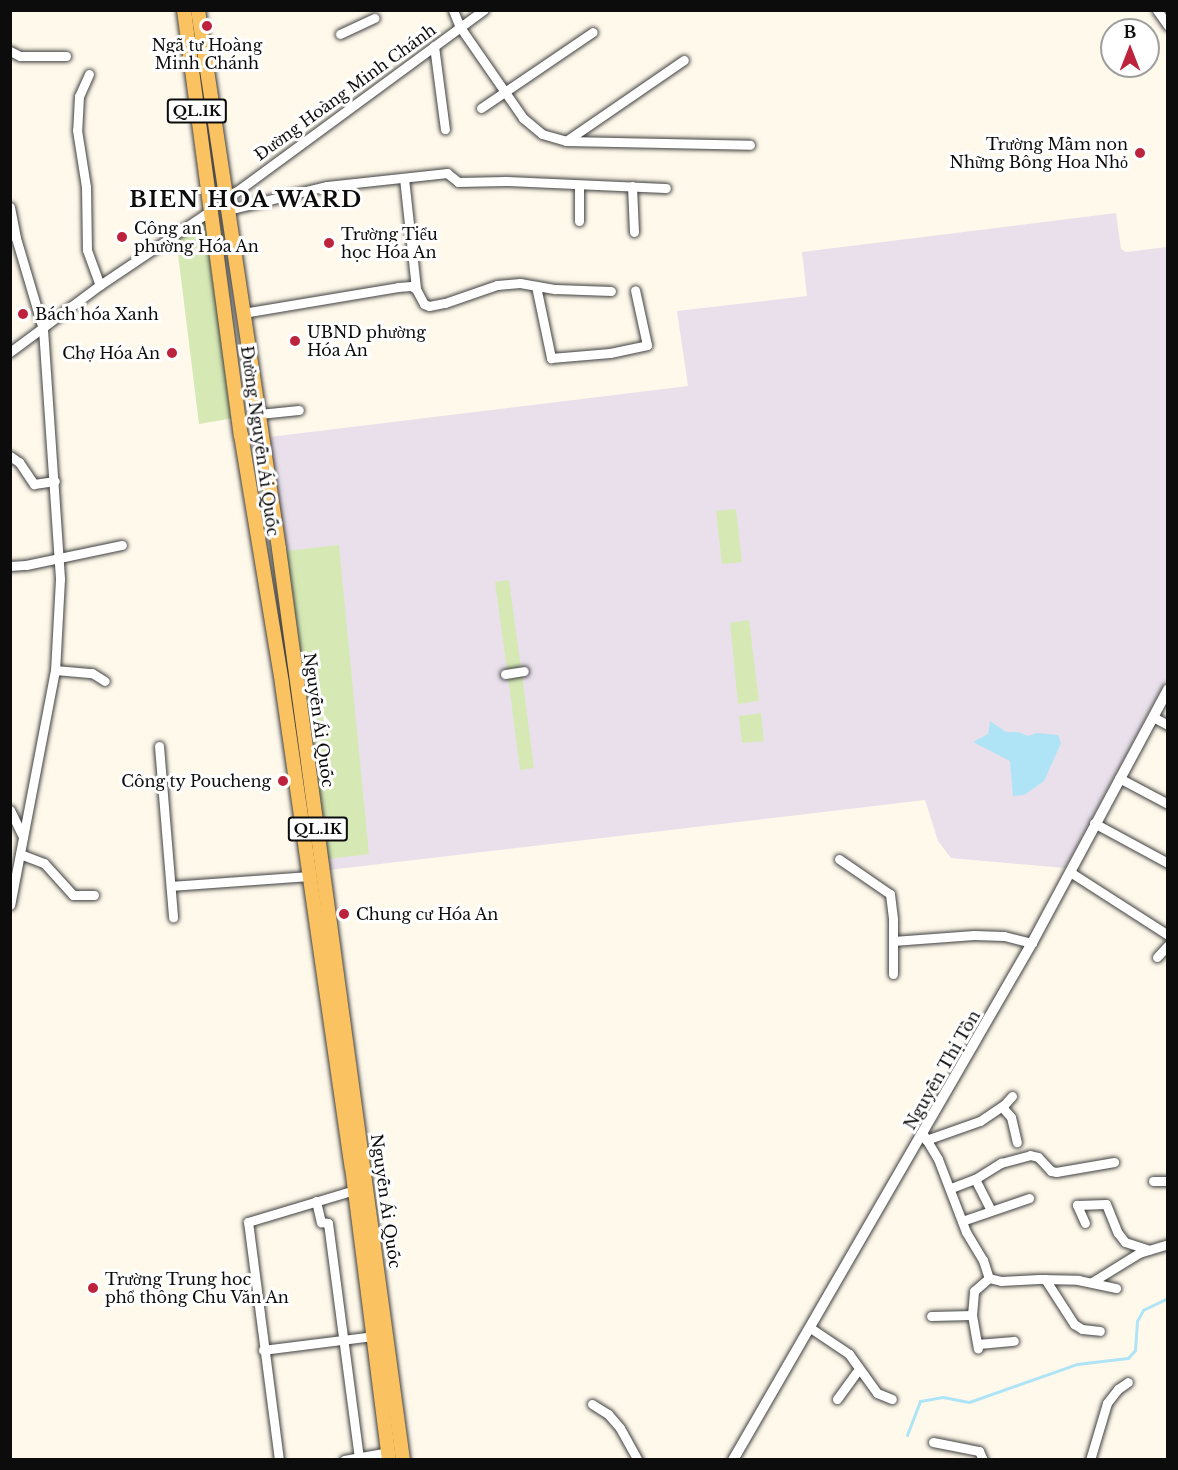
<!DOCTYPE html>
<meta charset="utf-8">
<style>
body{margin:0}
#map{position:relative;width:1178px;height:1470px;overflow:hidden;background:#fff9eb;font-family:"Libre Baskerville",serif}
div>[style]{position:absolute}
[style*='--x']{left:calc(var(--x)*1px);top:calc(var(--y)*1px);width:calc(var(--w)*1px);rotate:calc(var(--a)*1deg)}
.industrial>*{inset:0;background:#e9e0eb}
.green>*{inset:0;background:#d6e9b5}
.water>*{inset:0;background:#afe4f7}
.stream>*{height:3px;margin:-1.5px;padding:0 1.5px;transform-origin:1.5px;border-radius:1.5px;background:#afe4f7}
.roads{filter:drop-shadow(0 0 2px #3f3f3f) drop-shadow(0 0 2px #3f3f3f)}
.minor>*{height:9px;margin:-4.5px;padding:0 4.5px;transform-origin:4.5px;border-radius:4.5px;background:#fff}
.tertiary>*{height:10px;margin:-5px;padding:0 5px;transform-origin:5px;border-radius:5px;background:#fff}
.primary>*{height:14px;margin:-7px;padding:0 7px;transform-origin:7px;border-radius:7px;background:#fac260}
.dots>*{width:16px;height:16px;translate:-50% -50%;box-sizing:border-box;border:3px solid #fff;border-radius:50%}
span{translate:-50% -50%;white-space:nowrap;text-align:center;line-height:1.15;-webkit-text-stroke:6px #fff;paint-order:stroke}
.shield-label span{padding:2px 4px;background:#fff;border:2px solid;border-radius:4px;-webkit-text-stroke-width:0}
.shield-label{font-size:15px;color:#0c0c0c;font-weight:700}
.poi-label{font-size:16px;color:#0c0c0c}
.right{translate:-100% -50%;text-align:right}
.left{translate:0 -50%;text-align:left}
.street-label{font-size:16px;color:#0c0c0c}
.district-label{font-size:22px;color:#0c0c0c;font-weight:700;letter-spacing:1.5px}
.frame{position:absolute;inset:0;border:12px solid #0c0c0c;pointer-events:none}
.north{position:absolute;left:1100px;top:18px;width:60px;height:60px;box-sizing:border-box;background:#fff;border:2px solid #9e9e9e;border-radius:50%;rotate:0deg;font-size:16px;font-weight:700;line-height:24px;text-align:center;color:#0c0c0c}
.north::after{content:'';display:block;margin:auto;width:21px;height:27px;background:#bd233d;clip-path:polygon(50% 0,100% 100%,50% 72%,0 100%)}
</style>
<div id="map">
<div class="industrial">
<div style="clip-path:polygon(1116px 213px,1121px 249px,1126px 252px,1167px 247px,1167px 678px,1065px 868px,951px 858px,938px 841px,925px 800px,329px 870px,269px 437px,688px 386px,677px 311px,807px 296px,802px 252px)"></div>
</div>
<div class="green">
<div style="clip-path:polygon(205px 218px,234px 418px,199px 424px,176px 238px)"></div>
<div style="clip-path:polygon(736px 509px,742px 562px,722px 564px,716px 511px)"></div>
<div style="clip-path:polygon(339px 545px,369px 854px,328px 859px,286px 551px)"></div>
<div style="clip-path:polygon(509px 580px,521px 668px,507px 670px,495px 582px)"></div>
<div style="clip-path:polygon(749px 620px,759px 701px,738px 704px,730px 623px)"></div>
<div style="clip-path:polygon(522px 675px,534px 768px,520px 770px,508px 677px)"></div>
<div style="clip-path:polygon(761px 713px,764px 741px,742px 743px,739px 716px)"></div>
</div>
<div class="water">
<div style="clip-path:polygon(990px 721px,1006px 732px,1018px 732px,1028px 736px,1037px 733px,1058px 735px,1061px 743px,1044px 781px,1024px 795px,1013px 796px,1010px 761px,973px 742px,988px 734px)"></div>
</div>
<div class="stream">
<div style="--x:907;--y:1435;--w:36;--a:-69"></div>
<div style="--x:920;--y:1401;--w:23;--a:-10"></div>
<div style="--x:943;--y:1397;--w:26;--a:11"></div>
<div style="--x:969;--y:1402;--w:114;--a:-19.4"></div>
<div style="--x:1077;--y:1364;--w:51;--a:-6.7"></div>
<div style="--x:1128;--y:1358;--w:11;--a:-49"></div>
<div style="--x:1135;--y:1350;--w:29;--a:-86"></div>
<div style="--x:1137;--y:1321;--w:13;--a:-61"></div>
<div style="--x:1143;--y:1310;--w:28;--a:-26"></div>
</div>
<div class="roads">
<div class="minor">
<div style="--x:453;--y:10;--w:18;--a:68"></div>
<div style="--x:460;--y:27;--w:111;--a:55.3"></div>
<div style="--x:523;--y:118;--w:25;--a:40"></div>
<div style="--x:542;--y:134;--w:25;--a:16"></div>
<div style="--x:566;--y:141;--w:184;--a:1.2"></div>
<div style="--x:1157;--y:10;--w:19;--a:55"></div>
<div style="--x:340;--y:34;--w:38;--a:-25"></div>
<div style="--x:434;--y:46;--w:84;--a:82.5"></div>
<div style="--x:10;--y:51;--w:11;--a:27"></div>
<div style="--x:20;--y:56;--w:46;--a:0"></div>
<div style="--x:89;--y:74;--w:24;--a:114"></div>
<div style="--x:79;--y:96;--w:34;--a:93"></div>
<div style="--x:77;--y:130;--w:58;--a:81"></div>
<div style="--x:86;--y:187;--w:63;--a:89.1"></div>
<div style="--x:87;--y:250;--w:37;--a:70"></div>
<div style="--x:481;--y:108;--w:135;--a:-34.2"></div>
<div style="--x:566;--y:141;--w:143;--a:-34.5"></div>
<div style="--x:404;--y:178;--w:112;--a:83.8"></div>
<div style="--x:416;--y:289;--w:17;--a:62"></div>
<div style="--x:424;--y:304;--w:5;--a:22"></div>
<div style="--x:429;--y:306;--w:16;--a:-11"></div>
<div style="--x:445;--y:303;--w:55;--a:-19.1"></div>
<div style="--x:497;--y:285;--w:23;--a:-5"></div>
<div style="--x:520;--y:283;--w:36;--a:10"></div>
<div style="--x:555;--y:289;--w:56;--a:2"></div>
<div style="--x:579;--y:185;--w:36;--a:90"></div>
<div style="--x:632;--y:186;--w:46;--a:87.5"></div>
<div style="--x:225;--y:200;--w:321;--a:-36.3"></div>
<div style="--x:10;--y:207;--w:32;--a:79"></div>
<div style="--x:16;--y:238;--w:95;--a:73.5"></div>
<div style="--x:43;--y:329;--w:251;--a:86.1"></div>
<div style="--x:60;--y:579;--w:91;--a:93.1"></div>
<div style="--x:55;--y:670;--w:239;--a:100.8"></div>
<div style="--x:227;--y:210;--w:103;--a:-13.5"></div>
<div style="--x:327;--y:186;--w:121;--a:-6.2"></div>
<div style="--x:447;--y:173;--w:14;--a:39"></div>
<div style="--x:458;--y:182;--w:48;--a:-1.2"></div>
<div style="--x:506;--y:181;--w:160;--a:2.5"></div>
<div style="--x:536;--y:286;--w:74;--a:78.2"></div>
<div style="--x:551;--y:358;--w:59;--a:-4.8"></div>
<div style="--x:610;--y:353;--w:38;--a:-12"></div>
<div style="--x:647;--y:345;--w:56;--a:-102.3"></div>
<div style="--x:243;--y:313;--w:157;--a:-9.5"></div>
<div style="--x:398;--y:287;--w:13;--a:-4"></div>
<div style="--x:411;--y:286;--w:6;--a:31"></div>
<div style="--x:10;--y:352;--w:112;--a:-36.7"></div>
<div style="--x:100;--y:285;--w:133;--a:-33.9"></div>
<div style="--x:259;--y:414;--w:40;--a:-5.7"></div>
<div style="--x:10;--y:456;--w:11;--a:34"></div>
<div style="--x:19;--y:462;--w:27;--a:56"></div>
<div style="--x:34;--y:484;--w:21;--a:-8"></div>
<div style="--x:10;--y:566;--w:16;--a:-4"></div>
<div style="--x:26;--y:565;--w:98;--a:-11.8"></div>
<div style="--x:55;--y:670;--w:37;--a:5"></div>
<div style="--x:92;--y:673;--w:15;--a:32"></div>
<div style="--x:505;--y:674;--w:19;--a:-9"></div>
<div style="--x:1153;--y:717;--w:17;--a:28"></div>
<div style="--x:159;--y:746;--w:172;--a:85.3"></div>
<div style="--x:1119;--y:778;--w:55;--a:28"></div>
<div style="--x:10;--y:810;--w:30;--a:64"></div>
<div style="--x:1094;--y:823;--w:84;--a:28.4"></div>
<div style="--x:20;--y:854;--w:26;--a:21"></div>
<div style="--x:44;--y:863;--w:43;--a:47.8"></div>
<div style="--x:73;--y:895;--w:21;--a:0"></div>
<div style="--x:839;--y:859;--w:62;--a:34.5"></div>
<div style="--x:890;--y:894;--w:26;--a:83"></div>
<div style="--x:893;--y:920;--w:54;--a:90"></div>
<div style="--x:1070;--y:872;--w:117;--a:32.7"></div>
<div style="--x:171;--y:886;--w:138;--a:-4.1"></div>
<div style="--x:893;--y:941;--w:81;--a:-4.2"></div>
<div style="--x:974;--y:935;--w:30;--a:2"></div>
<div style="--x:1004;--y:936;--w:29;--a:14"></div>
<div style="--x:1157;--y:957;--w:16;--a:-47"></div>
<div style="--x:1002;--y:1107;--w:13;--a:48"></div>
<div style="--x:1011;--y:1117;--w:26;--a:77"></div>
<div style="--x:923;--y:1134;--w:29;--a:59"></div>
<div style="--x:938;--y:1159;--w:78;--a:69"></div>
<div style="--x:966;--y:1232;--w:33;--a:59"></div>
<div style="--x:983;--y:1260;--w:19;--a:72"></div>
<div style="--x:989;--y:1278;--w:12;--a:14"></div>
<div style="--x:1001;--y:1281;--w:38;--a:-3"></div>
<div style="--x:1039;--y:1279;--w:39;--a:1"></div>
<div style="--x:1078;--y:1280;--w:39;--a:12"></div>
<div style="--x:926;--y:1140;--w:57;--a:-19.4"></div>
<div style="--x:980;--y:1121;--w:29;--a:-34"></div>
<div style="--x:1004;--y:1105;--w:12;--a:-48"></div>
<div style="--x:975;--y:1179;--w:35;--a:63"></div>
<div style="--x:1153;--y:1181;--w:15;--a:0"></div>
<div style="--x:951;--y:1188;--w:26;--a:-21"></div>
<div style="--x:975;--y:1179;--w:31;--a:-32"></div>
<div style="--x:1001;--y:1163;--w:30;--a:-15"></div>
<div style="--x:1030;--y:1155;--w:8;--a:14"></div>
<div style="--x:1038;--y:1157;--w:19;--a:47"></div>
<div style="--x:1051;--y:1171;--w:5;--a:11"></div>
<div style="--x:1056;--y:1172;--w:59;--a:-9.8"></div>
<div style="--x:316;--y:1201;--w:22;--a:77"></div>
<div style="--x:321;--y:1222;--w:7;--a:8"></div>
<div style="--x:328;--y:1223;--w:239;--a:82.5"></div>
<div style="--x:962;--y:1221;--w:71;--a:-18.9"></div>
<div style="--x:1085;--y:1223;--w:20;--a:-114"></div>
<div style="--x:1077;--y:1205;--w:29;--a:-2"></div>
<div style="--x:1106;--y:1204;--w:31;--a:68"></div>
<div style="--x:1118;--y:1233;--w:11;--a:52"></div>
<div style="--x:1125;--y:1242;--w:25;--a:18"></div>
<div style="--x:1045;--y:1279;--w:54;--a:57.2"></div>
<div style="--x:1074;--y:1324;--w:9;--a:32"></div>
<div style="--x:1082;--y:1329;--w:18;--a:6"></div>
<div style="--x:1092;--y:1282;--w:55;--a:-31.7"></div>
<div style="--x:1139;--y:1253;--w:30;--a:-17"></div>
<div style="--x:972;--y:1315;--w:34;--a:80"></div>
<div style="--x:931;--y:1316;--w:41;--a:-1.4"></div>
<div style="--x:972;--y:1315;--w:24;--a:-85"></div>
<div style="--x:974;--y:1291;--w:20;--a:-41"></div>
<div style="--x:809;--y:1327;--w:48;--a:34"></div>
<div style="--x:849;--y:1354;--w:48;--a:54.3"></div>
<div style="--x:877;--y:1393;--w:16;--a:22"></div>
<div style="--x:978;--y:1344;--w:36;--a:-5"></div>
<div style="--x:263;--y:1350;--w:112;--a:-7.2"></div>
<div style="--x:837;--y:1399;--w:37;--a:-54"></div>
<div style="--x:592;--y:1404;--w:19;--a:32"></div>
<div style="--x:608;--y:1414;--w:18;--a:49"></div>
<div style="--x:620;--y:1428;--w:37;--a:61"></div>
<div style="--x:933;--y:1442;--w:47;--a:11.1"></div>
<div style="--x:979;--y:1451;--w:10;--a:66"></div>
<div style="--x:279;--y:1460;--w:240;--a:-97.4"></div>
<div style="--x:248;--y:1222;--w:112;--a:-16.7"></div>
<div style="--x:344;--y:1460;--w:46;--a:-10.1"></div>
<div style="--x:1090;--y:1460;--w:59;--a:-73.4"></div>
<div style="--x:1107;--y:1403;--w:18;--a:-52"></div>
<div style="--x:1118;--y:1389;--w:12;--a:-35"></div>
</div>
<div class="tertiary">
<div style="--x:733;--y:1460;--w:597;--a:-59.96"></div>
<div style="--x:1032;--y:943;--w:288;--a:-61.8"></div>
</div>
<div class="primary">
<div style="--x:184;--y:10;--w:429;--a:82.4"></div>
<div style="--x:241;--y:435;--w:252;--a:80.6"></div>
<div style="--x:282;--y:684;--w:488;--a:81.8"></div>
<div style="--x:352;--y:1167;--w:295;--a:82.8"></div>
<div style="--x:198;--y:10;--w:545;--a:81.45"></div>
<div style="--x:279;--y:549;--w:919;--a:82.25"></div>
</div>
</div>
<div class="dots">
<div style="left:207px;top:26px;background:#bd233d"></div>
<div style="left:1140px;top:153px;background:#bd233d"></div>
<div style="left:122px;top:237px;background:#bd233d"></div>
<div style="left:329px;top:243px;background:#bd233d"></div>
<div style="left:23px;top:314px;background:#bd233d"></div>
<div style="left:295px;top:341px;background:#bd233d"></div>
<div style="left:172px;top:353px;background:#bd233d"></div>
<div style="left:283px;top:781px;background:#bd233d"></div>
<div style="left:344px;top:914px;background:#bd233d"></div>
<div style="left:93px;top:1288px;background:#bd233d"></div>
</div>
<div class="shield-label">
<span style="left:197px;top:111px">QL.1K</span>
<span style="left:318px;top:829px">QL.1K</span>
</div>
<div class="poi-label">
<span style="left:207px;top:54px">Ngã tư Hoàng<br>Minh Chánh</span>
<span class="right" style="left:1128px;top:153px">Trường Mầm non<br>Những Bông Hoa Nhỏ</span>
<span class="left" style="left:134px;top:237px">Công an<br>phường Hóa An</span>
<span class="left" style="left:341px;top:243px">Trường Tiểu<br>học Hóa An</span>
<span class="left" style="left:35px;top:314px">Bách hóa Xanh</span>
<span class="left" style="left:307px;top:341px">UBND phường<br>Hóa An</span>
<span class="right" style="left:160px;top:353px">Chợ Hóa An</span>
<span class="right" style="left:271px;top:781px">Công ty Poucheng</span>
<span class="left" style="left:356px;top:914px">Chung cư Hóa An</span>
<span class="left" style="left:105px;top:1288px">Trường Trung học<br>phổ thông Chu Văn An</span>
</div>
<div class="street-label">
<span style="left:345px;top:92px;rotate:-36deg">Đường Hoàng Minh Chánh</span>
<span style="left:260px;top:441px;rotate:82deg">Đường Nguyễn Ái Quốc</span>
<span style="left:319px;top:720px;rotate:82deg">Nguyễn Ái Quốc</span>
<span style="left:942px;top:1070px;rotate:-60deg">Nguyễn Thị Tồn</span>
<span style="left:386px;top:1201px;rotate:82deg">Nguyễn Ái Quốc</span>
</div>
<div class="district-label">
<span style="left:246px;top:200px">BIEN HOA WARD</span>
</div>
<div class="frame"></div>
<div class="north">B</div>
</div>
